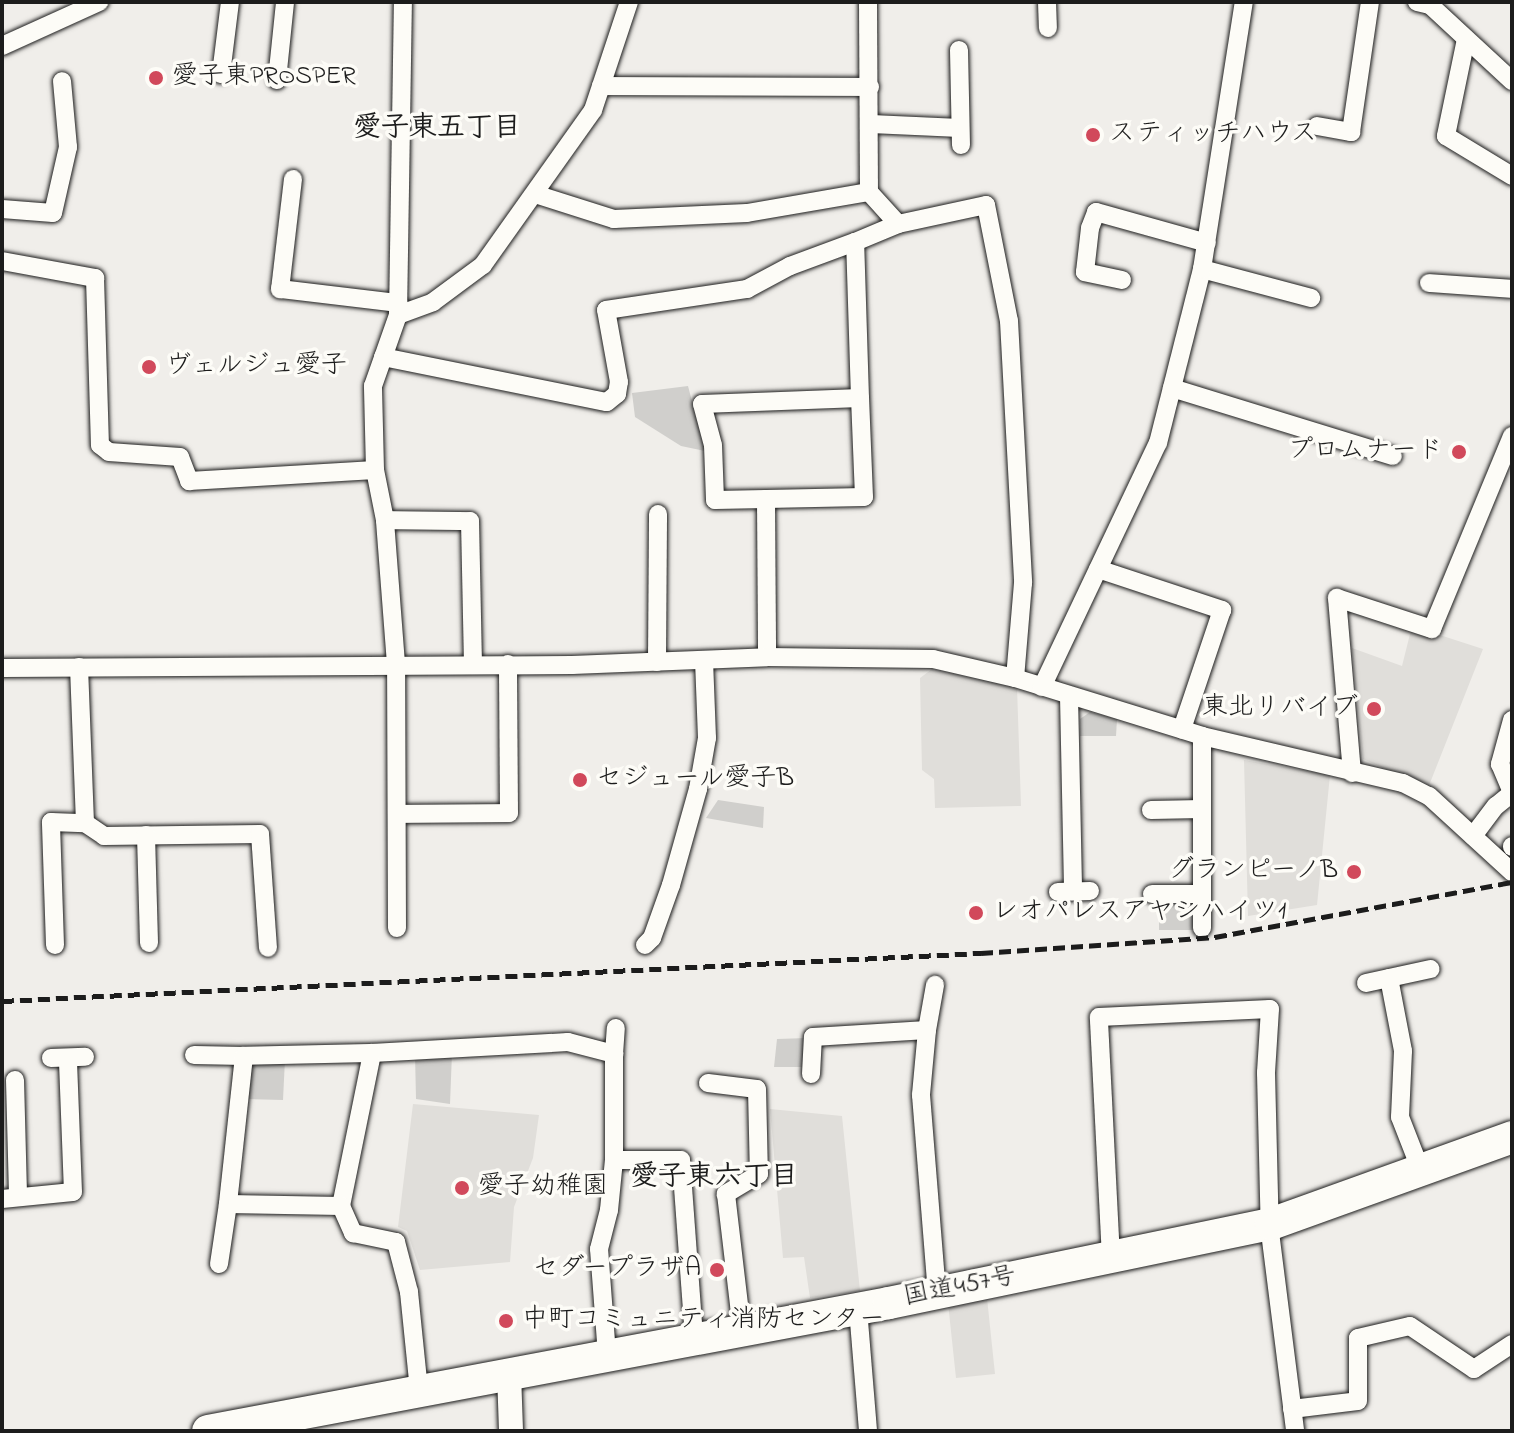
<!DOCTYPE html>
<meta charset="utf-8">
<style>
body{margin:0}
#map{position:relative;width:1514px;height:1433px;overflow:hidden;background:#f0eeea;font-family:"Indie Flower","Klee One",sans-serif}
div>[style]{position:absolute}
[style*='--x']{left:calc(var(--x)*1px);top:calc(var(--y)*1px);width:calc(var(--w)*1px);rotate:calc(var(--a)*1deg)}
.built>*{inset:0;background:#e0deda}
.green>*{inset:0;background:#d0cfcc}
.roads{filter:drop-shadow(0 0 2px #1c1c1c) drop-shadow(0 0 2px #1c1c1c)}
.minor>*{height:18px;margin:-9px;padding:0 9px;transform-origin:9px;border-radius:9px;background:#fdfcf7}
.tertiary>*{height:24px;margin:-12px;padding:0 12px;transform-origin:12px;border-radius:12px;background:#fdfcf7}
.trunk>*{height:32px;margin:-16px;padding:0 16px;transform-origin:16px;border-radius:16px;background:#fdfcf7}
.rail>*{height:5px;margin-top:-2.5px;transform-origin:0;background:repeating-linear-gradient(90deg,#1c1c1c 0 12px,transparent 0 18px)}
.dots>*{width:22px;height:22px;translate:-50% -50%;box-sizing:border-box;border:4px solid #fdfcf7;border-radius:50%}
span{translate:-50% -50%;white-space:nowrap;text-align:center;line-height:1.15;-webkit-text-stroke:7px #fdfcf7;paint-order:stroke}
.poi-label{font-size:26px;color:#1c1c1c}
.left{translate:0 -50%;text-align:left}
.right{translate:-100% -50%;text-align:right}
.street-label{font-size:26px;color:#1c1c1c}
.neighbourhood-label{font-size:28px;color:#1c1c1c;font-weight:700}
.frame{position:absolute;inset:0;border:4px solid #1c1c1c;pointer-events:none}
</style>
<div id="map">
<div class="built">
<div style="clip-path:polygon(1412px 626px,1483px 649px,1428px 788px,1363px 759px,1352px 648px,1402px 666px)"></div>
<div style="clip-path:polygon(932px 669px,1017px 687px,1021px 806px,935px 808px,934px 779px,922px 770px,920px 678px)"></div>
<div style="clip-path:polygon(1244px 760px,1330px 775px,1317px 905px,1248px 916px)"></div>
<div style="clip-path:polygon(413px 1104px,539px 1115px,533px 1158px,514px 1207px,510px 1262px,420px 1270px,407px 1231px,398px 1227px)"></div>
<div style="clip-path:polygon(770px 1109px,842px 1116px,860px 1291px,810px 1298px,804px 1257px,783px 1258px)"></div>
<div style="clip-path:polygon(987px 1298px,995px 1374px,956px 1378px,948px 1303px)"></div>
</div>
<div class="green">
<div style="clip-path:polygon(688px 386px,705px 451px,681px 446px,635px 417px,632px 393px)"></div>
<div style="clip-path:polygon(1090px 712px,1117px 719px,1116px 736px,1080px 736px,1080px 719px)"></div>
<div style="clip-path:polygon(718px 800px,764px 807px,763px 828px,706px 818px)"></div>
<div style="clip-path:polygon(1159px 900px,1182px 900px,1192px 909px,1195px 930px,1159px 930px)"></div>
<div style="clip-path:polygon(807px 1038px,808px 1067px,774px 1067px,777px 1039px)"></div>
<div style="clip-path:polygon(452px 1053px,450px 1104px,416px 1099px,415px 1054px)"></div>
<div style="clip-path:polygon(285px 1059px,283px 1100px,245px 1099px,248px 1072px,257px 1060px)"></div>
</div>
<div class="roads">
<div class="minor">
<div style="--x:868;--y:2;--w:190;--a:89.7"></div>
<div style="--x:1047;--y:2;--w:26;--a:88"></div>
<div style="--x:1417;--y:2;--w:13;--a:13"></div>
<div style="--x:1430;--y:5;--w:112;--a:42.8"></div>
<div style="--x:1466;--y:39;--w:99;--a:101.7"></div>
<div style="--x:1446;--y:136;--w:77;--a:31.2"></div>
<div style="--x:2;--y:46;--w:107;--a:-24.4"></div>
<div style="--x:959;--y:50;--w:95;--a:88.8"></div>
<div style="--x:221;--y:74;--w:73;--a:-82.9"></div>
<div style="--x:277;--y:80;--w:78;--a:-84.1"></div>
<div style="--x:601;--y:86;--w:269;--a:0.2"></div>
<div style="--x:871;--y:124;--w:89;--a:2.6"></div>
<div style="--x:1317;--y:126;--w:35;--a:10"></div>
<div style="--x:1351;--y:132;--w:131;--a:-81.7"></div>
<div style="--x:293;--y:179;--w:111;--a:96.7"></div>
<div style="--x:280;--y:289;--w:119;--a:6.8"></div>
<div style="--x:535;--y:194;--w:83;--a:17.6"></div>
<div style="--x:614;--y:219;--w:133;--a:-2.6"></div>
<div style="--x:747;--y:213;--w:124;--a:-9.8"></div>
<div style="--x:869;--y:192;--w:43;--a:47.8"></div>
<div style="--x:898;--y:224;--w:90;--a:-12.2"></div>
<div style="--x:986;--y:205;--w:118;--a:78.8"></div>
<div style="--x:1009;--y:321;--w:262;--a:86.9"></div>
<div style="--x:1023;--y:583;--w:95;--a:94.8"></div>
<div style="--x:2;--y:209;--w:51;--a:4.5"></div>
<div style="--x:53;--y:213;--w:68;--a:-77.2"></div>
<div style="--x:68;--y:147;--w:66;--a:-95.2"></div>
<div style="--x:2;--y:261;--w:95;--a:10.4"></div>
<div style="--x:95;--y:278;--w:167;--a:88.3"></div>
<div style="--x:100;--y:445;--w:11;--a:38"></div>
<div style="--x:109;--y:452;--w:71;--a:4"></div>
<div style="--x:180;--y:457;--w:26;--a:69"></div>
<div style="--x:189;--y:481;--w:186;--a:-3.4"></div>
<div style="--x:1202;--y:269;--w:113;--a:14.9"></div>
<div style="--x:1122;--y:280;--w:38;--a:-168"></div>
<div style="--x:1085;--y:272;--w:44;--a:-83.5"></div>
<div style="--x:1090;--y:228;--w:17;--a:-69"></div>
<div style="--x:1096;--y:212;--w:115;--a:15.6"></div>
<div style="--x:1429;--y:283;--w:83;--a:4.1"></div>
<div style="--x:398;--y:315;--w:313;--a:-89.1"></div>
<div style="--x:383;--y:357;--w:228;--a:11.4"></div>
<div style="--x:607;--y:402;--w:13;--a:-39"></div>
<div style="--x:617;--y:394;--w:12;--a:-81"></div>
<div style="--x:619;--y:382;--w:73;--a:-100.2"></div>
<div style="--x:606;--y:310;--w:143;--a:-8.5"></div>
<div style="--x:747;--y:289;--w:49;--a:-28.1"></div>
<div style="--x:790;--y:266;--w:69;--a:-20.3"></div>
<div style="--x:1172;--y:388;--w:231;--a:17.1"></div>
<div style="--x:860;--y:398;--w:156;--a:-91.8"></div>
<div style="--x:855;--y:242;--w:47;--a:-22.7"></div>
<div style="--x:766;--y:499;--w:98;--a:-1.2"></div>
<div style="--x:864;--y:497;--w:99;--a:-92.3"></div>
<div style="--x:860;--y:398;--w:158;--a:177.8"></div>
<div style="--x:702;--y:404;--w:42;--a:75"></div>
<div style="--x:713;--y:445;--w:55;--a:87.9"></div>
<div style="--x:715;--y:500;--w:51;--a:-1.1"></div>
<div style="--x:766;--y:499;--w:158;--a:89.6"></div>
<div style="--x:385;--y:520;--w:85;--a:0.7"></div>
<div style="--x:470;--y:521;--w:143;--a:88.8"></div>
<div style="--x:1098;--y:569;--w:131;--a:18.3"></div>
<div style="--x:1222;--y:610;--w:126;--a:108.6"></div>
<div style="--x:657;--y:662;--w:148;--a:-89.6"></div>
<div style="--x:2;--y:668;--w:570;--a:-0.3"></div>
<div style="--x:572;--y:665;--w:195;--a:-2.3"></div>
<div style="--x:767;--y:657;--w:166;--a:0.7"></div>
<div style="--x:933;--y:659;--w:84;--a:13"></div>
<div style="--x:1015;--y:678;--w:196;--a:17.2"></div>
<div style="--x:1202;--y:736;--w:206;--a:13.2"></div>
<div style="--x:1403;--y:783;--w:29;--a:27"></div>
<div style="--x:1429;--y:796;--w:113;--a:42.5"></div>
<div style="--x:1042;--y:687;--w:270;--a:-64.6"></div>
<div style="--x:1158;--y:443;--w:179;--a:-75.8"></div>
<div style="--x:1202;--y:269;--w:270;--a:-81.1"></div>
<div style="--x:1069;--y:696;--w:195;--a:88.8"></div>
<div style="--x:1512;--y:720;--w:46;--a:105.3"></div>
<div style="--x:1500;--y:764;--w:30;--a:67"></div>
<div style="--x:1202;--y:736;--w:192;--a:90"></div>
<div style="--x:1352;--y:773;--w:176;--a:-94.9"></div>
<div style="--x:1337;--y:598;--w:100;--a:18.1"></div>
<div style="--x:1432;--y:629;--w:209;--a:-67.5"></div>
<div style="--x:1151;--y:810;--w:51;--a:-1.1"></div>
<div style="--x:397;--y:814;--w:112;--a:-0.5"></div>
<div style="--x:509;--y:813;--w:149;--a:-90.4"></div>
<div style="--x:85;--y:823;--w:23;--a:34"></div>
<div style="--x:104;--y:836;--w:156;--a:-0.7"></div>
<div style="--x:260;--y:834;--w:114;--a:86"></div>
<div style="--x:146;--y:835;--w:108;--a:88.4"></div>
<div style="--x:1473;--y:836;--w:38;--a:-53"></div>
<div style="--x:1496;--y:806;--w:21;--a:-39"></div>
<div style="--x:1512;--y:846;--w:1;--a:90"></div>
<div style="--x:1058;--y:892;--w:32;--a:-2"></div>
<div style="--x:1152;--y:894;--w:50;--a:0"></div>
<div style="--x:397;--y:928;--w:264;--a:-90.2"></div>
<div style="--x:396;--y:664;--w:144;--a:-94.4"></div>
<div style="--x:385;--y:520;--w:51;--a:-101.3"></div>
<div style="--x:375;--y:470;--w:84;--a:-91.4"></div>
<div style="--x:373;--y:386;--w:75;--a:-70.6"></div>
<div style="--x:398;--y:315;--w:37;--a:-20"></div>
<div style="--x:433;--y:302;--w:62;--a:-36.5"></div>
<div style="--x:483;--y:265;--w:190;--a:-54.6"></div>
<div style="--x:593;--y:110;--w:114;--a:-71.6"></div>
<div style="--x:55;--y:945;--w:123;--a:-91.9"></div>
<div style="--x:51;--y:822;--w:34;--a:2"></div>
<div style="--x:85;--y:823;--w:156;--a:-92.2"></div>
<div style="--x:645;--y:945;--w:10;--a:-45"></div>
<div style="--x:652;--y:938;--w:56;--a:-70.3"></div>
<div style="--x:671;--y:885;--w:100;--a:-74.3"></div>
<div style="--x:698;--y:789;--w:52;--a:-80"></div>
<div style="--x:707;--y:738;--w:77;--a:-92.2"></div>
<div style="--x:1389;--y:978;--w:74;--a:79.1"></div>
<div style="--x:1403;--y:1051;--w:66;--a:92.6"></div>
<div style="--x:1400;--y:1117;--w:58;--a:68.7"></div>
<div style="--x:1366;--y:983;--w:66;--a:-12.2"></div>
<div style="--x:927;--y:1030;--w:46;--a:-79.9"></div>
<div style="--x:372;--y:1053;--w:196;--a:-3.2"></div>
<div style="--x:568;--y:1042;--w:48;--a:14.6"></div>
<div style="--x:614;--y:1054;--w:106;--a:90"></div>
<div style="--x:614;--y:1160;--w:67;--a:0"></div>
<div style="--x:681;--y:1160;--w:179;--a:85.8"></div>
<div style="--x:614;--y:1054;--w:26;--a:-86"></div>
<div style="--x:194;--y:1055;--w:50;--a:1.1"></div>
<div style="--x:51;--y:1058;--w:34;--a:-2"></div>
<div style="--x:811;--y:1074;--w:37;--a:-87"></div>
<div style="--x:813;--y:1037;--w:114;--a:-3.5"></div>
<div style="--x:927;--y:1030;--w:65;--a:95.3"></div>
<div style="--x:921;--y:1095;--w:199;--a:85.4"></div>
<div style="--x:15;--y:1080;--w:117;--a:88.5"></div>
<div style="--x:708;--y:1083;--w:49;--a:7"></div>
<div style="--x:757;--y:1089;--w:85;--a:88.7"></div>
<div style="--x:759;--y:1174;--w:39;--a:149"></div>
<div style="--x:726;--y:1194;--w:137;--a:83.3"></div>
<div style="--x:2;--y:1199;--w:71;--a:-5.6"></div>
<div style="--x:73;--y:1192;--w:133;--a:-92.2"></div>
<div style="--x:341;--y:1206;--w:156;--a:-78.5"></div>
<div style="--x:372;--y:1053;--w:128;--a:178.7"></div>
<div style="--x:244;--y:1056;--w:149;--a:96.2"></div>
<div style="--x:228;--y:1204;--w:113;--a:1"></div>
<div style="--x:341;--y:1206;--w:30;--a:66"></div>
<div style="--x:353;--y:1233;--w:44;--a:11.8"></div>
<div style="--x:396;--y:1242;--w:52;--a:75.4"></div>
<div style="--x:409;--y:1292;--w:100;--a:84.2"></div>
<div style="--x:1111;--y:1258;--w:241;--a:-92.9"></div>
<div style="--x:1099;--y:1017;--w:171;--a:-2.7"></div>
<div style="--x:1270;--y:1009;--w:64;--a:93.6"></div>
<div style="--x:1266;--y:1073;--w:159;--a:88.6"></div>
<div style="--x:1270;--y:1232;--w:201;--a:82.8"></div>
<div style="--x:219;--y:1264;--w:61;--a:-81.5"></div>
<div style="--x:858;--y:1309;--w:122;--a:85.3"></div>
<div style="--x:607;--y:1355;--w:106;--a:-94.3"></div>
<div style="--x:599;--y:1249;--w:40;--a:-75.6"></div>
<div style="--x:609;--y:1210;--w:50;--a:-84.3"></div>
<div style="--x:1292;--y:1409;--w:66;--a:-6.9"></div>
<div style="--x:1358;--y:1401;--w:63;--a:-90"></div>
<div style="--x:1358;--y:1338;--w:53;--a:-13"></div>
<div style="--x:1410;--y:1326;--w:77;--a:33.9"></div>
<div style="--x:1474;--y:1369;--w:45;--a:-33.3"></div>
</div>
<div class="tertiary">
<div style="--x:509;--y:1373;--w:58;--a:88"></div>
</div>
<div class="trunk">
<div style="--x:208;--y:1431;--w:693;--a:-10.65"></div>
<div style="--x:889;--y:1303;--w:390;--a:-11.7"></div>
<div style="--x:1271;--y:1224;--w:256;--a:-19.8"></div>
</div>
</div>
<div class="rail">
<div style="--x:2;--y:1001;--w:980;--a:-2.81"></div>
<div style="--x:981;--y:953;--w:235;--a:-3.9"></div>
<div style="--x:1215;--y:937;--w:302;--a:-10.5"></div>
</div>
<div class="dots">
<div style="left:156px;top:78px;background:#d1495b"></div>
<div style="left:1093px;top:135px;background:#d1495b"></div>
<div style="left:149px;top:367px;background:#d1495b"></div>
<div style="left:1459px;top:452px;background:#d1495b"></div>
<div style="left:1374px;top:709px;background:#d1495b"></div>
<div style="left:580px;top:780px;background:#d1495b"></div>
<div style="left:1354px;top:872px;background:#d1495b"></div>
<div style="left:976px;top:913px;background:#d1495b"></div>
<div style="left:462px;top:1188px;background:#d1495b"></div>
<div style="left:717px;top:1270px;background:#d1495b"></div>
<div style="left:506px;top:1321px;background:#d1495b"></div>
</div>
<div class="poi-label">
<span class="left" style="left:172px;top:78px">愛子東PROSPER</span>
<span class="left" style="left:1109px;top:135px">スティッチハウス</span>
<span class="left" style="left:165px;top:367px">ヴェルジュ愛子</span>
<span class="right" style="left:1443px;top:452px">プロムナード</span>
<span class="right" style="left:1358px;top:709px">東北リバイブ</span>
<span class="left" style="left:596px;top:780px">セジュール愛子B</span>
<span class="right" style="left:1338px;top:872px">グランピーノB</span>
<span class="left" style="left:992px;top:913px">レオパレスアヤシハイツ1</span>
<span class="left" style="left:478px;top:1188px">愛子幼稚園</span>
<span class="right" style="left:701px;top:1270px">セダープラザA</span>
<span class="left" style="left:522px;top:1321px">中町コミュニティ消防センター</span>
</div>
<div class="street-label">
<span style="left:960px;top:1288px;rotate:-11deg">国道457号</span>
</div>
<div class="neighbourhood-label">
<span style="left:437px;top:129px">愛子東五丁目</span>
<span style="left:714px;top:1178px">愛子東六丁目</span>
</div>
<div class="frame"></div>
</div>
